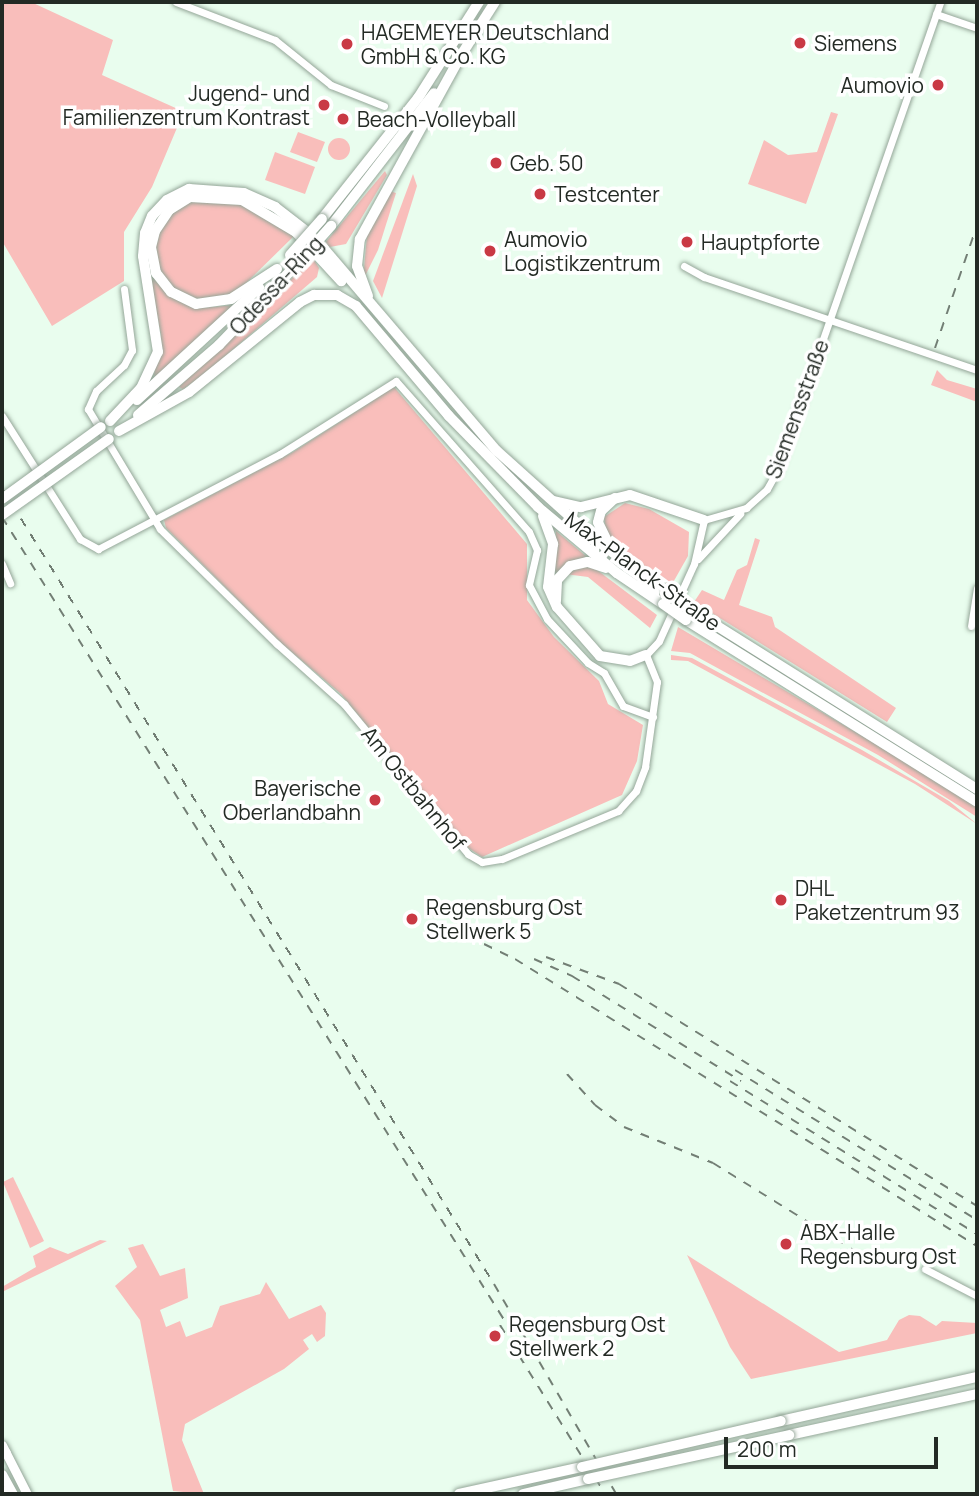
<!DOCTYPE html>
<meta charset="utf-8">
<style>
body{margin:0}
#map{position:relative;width:979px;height:1496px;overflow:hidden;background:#e9fdee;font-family:Manrope,sans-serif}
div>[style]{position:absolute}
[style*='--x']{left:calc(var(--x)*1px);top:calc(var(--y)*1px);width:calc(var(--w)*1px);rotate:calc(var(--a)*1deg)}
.green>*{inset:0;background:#f9bebb}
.round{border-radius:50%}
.roads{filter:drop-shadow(0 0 2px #94a698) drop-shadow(0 0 2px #94a698)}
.minor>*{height:7px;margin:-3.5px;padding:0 3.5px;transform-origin:3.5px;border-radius:3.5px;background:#fff}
.major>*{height:9px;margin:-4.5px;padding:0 4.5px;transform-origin:4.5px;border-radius:4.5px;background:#fff}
.highway>*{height:10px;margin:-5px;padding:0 5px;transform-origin:5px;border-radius:5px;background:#fff}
.rail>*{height:2px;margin-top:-1px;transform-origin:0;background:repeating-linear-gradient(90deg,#727e74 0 9px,transparent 0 18px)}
.bridges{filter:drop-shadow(0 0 2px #94a698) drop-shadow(0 0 2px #94a698)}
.highway-bridge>*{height:10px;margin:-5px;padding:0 5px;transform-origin:5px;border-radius:5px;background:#fff}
.dots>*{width:19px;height:19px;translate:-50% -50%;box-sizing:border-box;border:4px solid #fff;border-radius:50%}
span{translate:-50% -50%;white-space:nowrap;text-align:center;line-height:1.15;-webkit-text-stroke:7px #fff;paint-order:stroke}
.poi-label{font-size:21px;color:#232a24}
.left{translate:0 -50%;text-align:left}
.right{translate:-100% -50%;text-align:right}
.street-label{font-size:21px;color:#232a24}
.frame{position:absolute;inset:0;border:4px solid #232a24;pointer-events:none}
.scale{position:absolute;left:724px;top:1437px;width:214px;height:32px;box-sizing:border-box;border:4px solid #232a24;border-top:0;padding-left:9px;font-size:21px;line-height:24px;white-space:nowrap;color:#232a24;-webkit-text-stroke:5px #fff;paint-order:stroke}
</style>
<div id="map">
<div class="green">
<div style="clip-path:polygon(2px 2px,31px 2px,113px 40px,102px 75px,180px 110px,182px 116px,152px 187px,124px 232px,124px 281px,52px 326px,2px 241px)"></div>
<div style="clip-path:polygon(831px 112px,838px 114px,806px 204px,748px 184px,764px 140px,788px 155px,817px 152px)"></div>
<div style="clip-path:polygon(298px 132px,325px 142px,317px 162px,290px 152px)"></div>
<div class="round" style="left:328px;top:138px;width:22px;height:22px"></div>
<div style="clip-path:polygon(275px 152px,315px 167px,305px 194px,265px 180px)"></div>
<div style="clip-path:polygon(385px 171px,387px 175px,346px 244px,330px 247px,325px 243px)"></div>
<div style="clip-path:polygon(413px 174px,417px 186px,382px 298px,373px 281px)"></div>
<div style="clip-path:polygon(390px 191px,396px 193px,378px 250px,363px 280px,367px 235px)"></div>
<div style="clip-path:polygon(199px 199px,244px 205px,295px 235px,235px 294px,200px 300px,174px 289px,161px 275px,155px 248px,163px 221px,183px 205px)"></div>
<div style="clip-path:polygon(313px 258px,319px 268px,317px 277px,202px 376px,183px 389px,179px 387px)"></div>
<div style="clip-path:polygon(147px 268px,199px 308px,236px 305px,157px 377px,154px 375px,161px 335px)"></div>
<div style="clip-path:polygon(937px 370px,947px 380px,977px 389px,977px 402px,931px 385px)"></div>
<div style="clip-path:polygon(394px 387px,527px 544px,527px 600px,554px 637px,599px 681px,608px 704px,643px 725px,637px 761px,622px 795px,482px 857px,464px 845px,341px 694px,281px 643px,166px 528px,164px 520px,293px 452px)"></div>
<div style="clip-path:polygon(625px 503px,649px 509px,689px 532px,688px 556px,671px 586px,607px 537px,604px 517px)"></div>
<div style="clip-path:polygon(556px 531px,587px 557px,568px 562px,555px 579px)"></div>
<div style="clip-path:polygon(755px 538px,760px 540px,739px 605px,772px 617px,775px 627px,896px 708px,887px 722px,694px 602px,702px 590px,724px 600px,737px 570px,747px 565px)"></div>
<div style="clip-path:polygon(584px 566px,597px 570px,657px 615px,650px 628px,588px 577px,565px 574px)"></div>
<div style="clip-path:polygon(678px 627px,955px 791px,977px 807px,977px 817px,878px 755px,754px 688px,690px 653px,671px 651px)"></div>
<div style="clip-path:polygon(671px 655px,692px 658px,862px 750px,949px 801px,977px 824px,915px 784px,688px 661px,671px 660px)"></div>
<div style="clip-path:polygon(13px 1177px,44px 1241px,30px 1248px,3px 1182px)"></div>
<div style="clip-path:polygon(100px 1240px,107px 1241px,2px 1292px,2px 1287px,36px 1267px,33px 1256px,50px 1247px,68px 1254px)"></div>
<div style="clip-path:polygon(143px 1244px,160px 1276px,185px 1268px,188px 1298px,160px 1310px,166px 1327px,180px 1321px,186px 1337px,212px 1327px,220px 1306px,260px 1294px,266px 1282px,289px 1319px,321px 1305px,326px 1313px,325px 1336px,317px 1342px,312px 1334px,303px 1340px,309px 1349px,284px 1369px,185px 1424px,182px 1440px,204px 1494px,173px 1491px,140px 1320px,115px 1286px,137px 1267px,128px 1248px)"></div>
<div style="clip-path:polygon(687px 1255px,839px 1352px,887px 1340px,899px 1320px,909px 1315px,920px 1316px,936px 1326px,942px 1321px,977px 1323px,977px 1333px,751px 1379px,730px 1347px)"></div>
</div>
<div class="roads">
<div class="minor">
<div style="--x:176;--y:2;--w:106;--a:21"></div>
<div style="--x:275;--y:40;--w:72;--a:38.8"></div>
<div style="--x:331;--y:85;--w:57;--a:21.6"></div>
<div style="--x:936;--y:14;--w:43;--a:18.9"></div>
<div style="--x:684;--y:266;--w:23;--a:29"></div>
<div style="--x:704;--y:277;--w:288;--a:18.8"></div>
<div style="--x:124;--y:289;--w:62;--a:82.5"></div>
<div style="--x:132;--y:350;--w:17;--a:118"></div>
<div style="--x:124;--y:365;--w:38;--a:137"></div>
<div style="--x:96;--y:391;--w:20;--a:114"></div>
<div style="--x:88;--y:409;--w:140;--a:59"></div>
<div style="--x:160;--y:529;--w:164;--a:44.5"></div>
<div style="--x:277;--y:644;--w:90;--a:41.8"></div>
<div style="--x:344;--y:704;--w:195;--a:50.4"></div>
<div style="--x:468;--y:854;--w:16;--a:30"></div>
<div style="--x:482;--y:862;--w:20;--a:-9"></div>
<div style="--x:502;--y:859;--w:126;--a:-22.5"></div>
<div style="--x:618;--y:811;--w:27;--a:-48"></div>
<div style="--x:636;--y:791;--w:26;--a:-69"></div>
<div style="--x:645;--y:767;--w:86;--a:-82"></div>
<div style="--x:657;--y:682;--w:29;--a:-112"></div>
<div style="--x:646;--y:655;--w:19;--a:-47"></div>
<div style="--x:659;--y:641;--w:85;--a:-65.6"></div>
<div style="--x:694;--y:564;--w:45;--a:-77.2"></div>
<div style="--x:704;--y:520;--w:44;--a:-15.9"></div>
<div style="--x:746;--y:508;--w:28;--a:-42"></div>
<div style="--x:767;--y:489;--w:21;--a:-61"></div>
<div style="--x:777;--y:471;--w:497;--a:-70.8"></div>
<div style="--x:2;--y:416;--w:146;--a:57.6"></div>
<div style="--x:80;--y:539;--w:21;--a:29"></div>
<div style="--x:98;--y:549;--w:205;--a:-27.6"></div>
<div style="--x:280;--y:454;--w:137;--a:-32.2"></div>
<div style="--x:396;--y:381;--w:201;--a:48.6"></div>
<div style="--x:529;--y:532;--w:20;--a:66"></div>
<div style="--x:537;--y:550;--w:36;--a:103"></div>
<div style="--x:529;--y:585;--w:38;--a:62"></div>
<div style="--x:547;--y:619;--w:60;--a:47"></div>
<div style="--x:588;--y:663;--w:19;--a:32"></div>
<div style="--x:604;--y:673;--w:38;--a:60"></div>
<div style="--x:623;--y:706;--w:32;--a:20"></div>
<div style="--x:698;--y:559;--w:62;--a:-47"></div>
<div style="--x:2;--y:564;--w:21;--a:67"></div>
<div style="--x:971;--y:626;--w:38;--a:-81"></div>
<div style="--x:925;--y:1269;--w:59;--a:27.4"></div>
</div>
<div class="major">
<div style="--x:2;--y:1445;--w:55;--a:63"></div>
<div style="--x:2;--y:1474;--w:23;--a:61"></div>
</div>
<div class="highway">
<div style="--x:458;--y:60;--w:69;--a:-57.5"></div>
<div style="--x:322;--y:219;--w:154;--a:-51.6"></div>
<div style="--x:418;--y:98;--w:114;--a:-57.6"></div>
<div style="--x:331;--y:226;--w:168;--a:-52.2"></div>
<div style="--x:277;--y:269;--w:55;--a:146.9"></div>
<div style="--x:231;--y:299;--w:35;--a:172"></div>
<div style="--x:196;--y:304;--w:28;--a:-154"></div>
<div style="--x:171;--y:292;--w:24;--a:-128"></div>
<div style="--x:156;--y:273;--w:26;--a:-101"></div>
<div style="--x:151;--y:247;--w:16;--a:-76"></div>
<div style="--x:155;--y:231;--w:25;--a:-56"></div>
<div style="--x:169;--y:210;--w:25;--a:-32"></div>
<div style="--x:190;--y:197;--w:52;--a:3.3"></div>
<div style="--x:242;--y:200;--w:63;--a:30.7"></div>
<div style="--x:296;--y:232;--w:67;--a:47.4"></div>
<div style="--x:368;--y:296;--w:32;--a:-110"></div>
<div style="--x:357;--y:266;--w:27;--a:-84"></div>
<div style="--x:360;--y:239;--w:208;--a:-61.2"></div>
<div style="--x:137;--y:400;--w:166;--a:-42.6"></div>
<div style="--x:138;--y:415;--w:107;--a:-40.8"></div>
<div style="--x:219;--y:345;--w:114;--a:-46.1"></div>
<div style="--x:110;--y:421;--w:45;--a:-46.8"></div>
<div style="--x:141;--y:388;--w:40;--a:-65"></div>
<div style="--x:158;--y:352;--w:97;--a:-98.9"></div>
<div style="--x:143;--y:256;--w:23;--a:-85"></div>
<div style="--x:145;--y:233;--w:18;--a:-68"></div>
<div style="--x:152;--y:216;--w:22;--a:-47"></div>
<div style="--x:167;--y:200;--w:25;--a:-27"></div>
<div style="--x:189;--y:189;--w:55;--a:4.2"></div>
<div style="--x:244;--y:193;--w:34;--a:24"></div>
<div style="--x:275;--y:207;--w:49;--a:37.6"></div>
<div style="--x:314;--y:237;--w:282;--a:49.5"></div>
<div style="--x:497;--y:451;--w:133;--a:42"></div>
<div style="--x:596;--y:540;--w:89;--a:36.7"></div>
<div style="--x:119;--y:431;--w:80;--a:-29.1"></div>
<div style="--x:189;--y:392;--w:143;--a:-39"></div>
<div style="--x:300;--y:302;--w:16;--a:-27"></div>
<div style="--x:314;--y:295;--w:23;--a:0"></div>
<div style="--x:337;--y:295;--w:22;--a:30"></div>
<div style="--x:356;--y:306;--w:144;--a:49.8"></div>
<div style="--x:449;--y:416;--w:127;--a:45.6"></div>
<div style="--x:538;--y:507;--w:103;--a:39.9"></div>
<div style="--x:617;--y:573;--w:55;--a:34"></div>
<div style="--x:554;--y:501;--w:28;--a:13"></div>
<div style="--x:581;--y:507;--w:50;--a:-13.8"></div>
<div style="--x:630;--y:495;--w:78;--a:18.7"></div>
<div style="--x:543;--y:516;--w:30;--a:70"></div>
<div style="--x:553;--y:544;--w:43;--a:96.6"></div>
<div style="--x:548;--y:587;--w:22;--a:66"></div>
<div style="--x:557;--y:607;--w:65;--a:48.7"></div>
<div style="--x:600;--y:656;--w:30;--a:9"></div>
<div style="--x:630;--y:661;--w:17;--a:-21"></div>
<div style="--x:609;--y:545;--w:25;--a:-116"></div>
<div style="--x:598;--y:522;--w:11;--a:-75"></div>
<div style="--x:601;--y:511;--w:19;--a:-43"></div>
<div style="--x:556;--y:601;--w:21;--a:-87"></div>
<div style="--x:557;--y:580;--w:19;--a:-47"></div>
<div style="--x:570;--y:566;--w:18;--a:-13"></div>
<div style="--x:588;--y:562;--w:19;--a:18"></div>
<div style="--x:690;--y:609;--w:339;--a:32.1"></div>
<div style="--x:686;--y:620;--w:343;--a:32"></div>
<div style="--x:781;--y:1421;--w:201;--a:-12.7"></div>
<div style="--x:789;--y:1435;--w:192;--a:-12.3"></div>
<div style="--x:2;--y:1454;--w:4;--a:-14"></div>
<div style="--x:2;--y:1491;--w:5;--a:37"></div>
<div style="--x:459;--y:1494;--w:126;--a:-12.4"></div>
<div style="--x:523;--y:1494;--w:67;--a:-13"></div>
</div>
</div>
<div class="rail">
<div style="--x:935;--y:348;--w:130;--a:-71.1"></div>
<div style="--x:2;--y:488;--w:936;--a:58.28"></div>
<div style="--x:494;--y:1284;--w:243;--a:59.8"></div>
<div style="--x:2;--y:517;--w:960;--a:57.98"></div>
<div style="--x:484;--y:944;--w:34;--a:26"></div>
<div style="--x:515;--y:959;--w:544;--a:31.85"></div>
<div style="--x:546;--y:957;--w:78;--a:20.3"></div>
<div style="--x:619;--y:984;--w:421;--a:31.8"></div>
<div style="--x:534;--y:959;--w:42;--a:24.1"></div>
<div style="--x:572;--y:976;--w:199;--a:31.9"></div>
<div style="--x:735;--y:1070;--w:285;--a:31.8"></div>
<div style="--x:567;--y:1074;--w:42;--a:47.9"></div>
<div style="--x:595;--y:1105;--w:36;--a:37"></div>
<div style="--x:624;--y:1127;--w:96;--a:22"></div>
<div style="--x:713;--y:1163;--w:186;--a:31.8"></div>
<div style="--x:730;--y:1081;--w:291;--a:31.8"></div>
<div style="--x:500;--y:1325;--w:199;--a:58.1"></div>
</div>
<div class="bridges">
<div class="highway-bridge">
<div style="--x:290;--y:255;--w:48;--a:-48.4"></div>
<div style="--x:298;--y:263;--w:50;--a:-48.3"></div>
<div style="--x:2;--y:499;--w:122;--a:-36"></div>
<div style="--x:2;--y:515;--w:131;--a:-35.4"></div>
<div style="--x:667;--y:593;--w:28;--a:35"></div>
<div style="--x:663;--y:604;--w:28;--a:35"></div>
<div style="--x:582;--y:1467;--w:204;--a:-13"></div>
<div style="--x:588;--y:1479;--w:206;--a:-12.3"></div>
</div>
</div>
<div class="dots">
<div style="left:800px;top:43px;background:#c93944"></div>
<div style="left:347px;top:44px;background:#c93944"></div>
<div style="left:938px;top:85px;background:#c93944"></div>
<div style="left:324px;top:105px;background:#c93944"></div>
<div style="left:343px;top:119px;background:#c93944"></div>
<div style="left:496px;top:163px;background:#c93944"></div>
<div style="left:540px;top:194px;background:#c93944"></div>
<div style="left:687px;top:242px;background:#c93944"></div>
<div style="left:490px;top:251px;background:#c93944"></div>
<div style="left:375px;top:800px;background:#c93944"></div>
<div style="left:781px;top:900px;background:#c93944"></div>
<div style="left:412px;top:919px;background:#c93944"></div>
<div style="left:786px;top:1244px;background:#c93944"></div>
<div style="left:495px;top:1336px;background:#c93944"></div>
</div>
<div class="poi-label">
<span class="left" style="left:361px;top:44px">HAGEMEYER Deutschland<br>GmbH &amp; Co. KG</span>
<span class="left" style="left:814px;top:43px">Siemens</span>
<span class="right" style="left:924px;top:85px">Aumovio</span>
<span class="right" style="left:310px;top:105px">Jugend- und<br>Familienzentrum Kontrast</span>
<span class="left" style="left:357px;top:119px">Beach-Volleyball</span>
<span class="left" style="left:510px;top:163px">Geb. 50</span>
<span class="left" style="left:554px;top:194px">Testcenter</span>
<span class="left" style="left:504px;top:251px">Aumovio<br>Logistikzentrum</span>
<span class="left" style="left:701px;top:242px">Hauptpforte</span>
<span class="right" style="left:361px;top:800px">Bayerische<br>Oberlandbahn</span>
<span class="left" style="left:795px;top:900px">DHL<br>Paketzentrum 93</span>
<span class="left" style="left:426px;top:919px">Regensburg Ost<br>Stellwerk 5</span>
<span class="left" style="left:800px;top:1244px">ABX-Halle<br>Regensburg Ost</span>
<span class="left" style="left:509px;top:1336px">Regensburg Ost<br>Stellwerk 2</span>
</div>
<div class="street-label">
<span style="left:276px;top:285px;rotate:-47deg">Odessa-Ring</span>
<span style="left:797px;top:409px;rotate:-70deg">Siemensstraße</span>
<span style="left:643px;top:571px;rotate:36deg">Max-Planck-Straße</span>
<span style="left:414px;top:788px;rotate:51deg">Am Ostbahnhof</span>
</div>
<div class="frame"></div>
<div class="scale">200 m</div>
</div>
